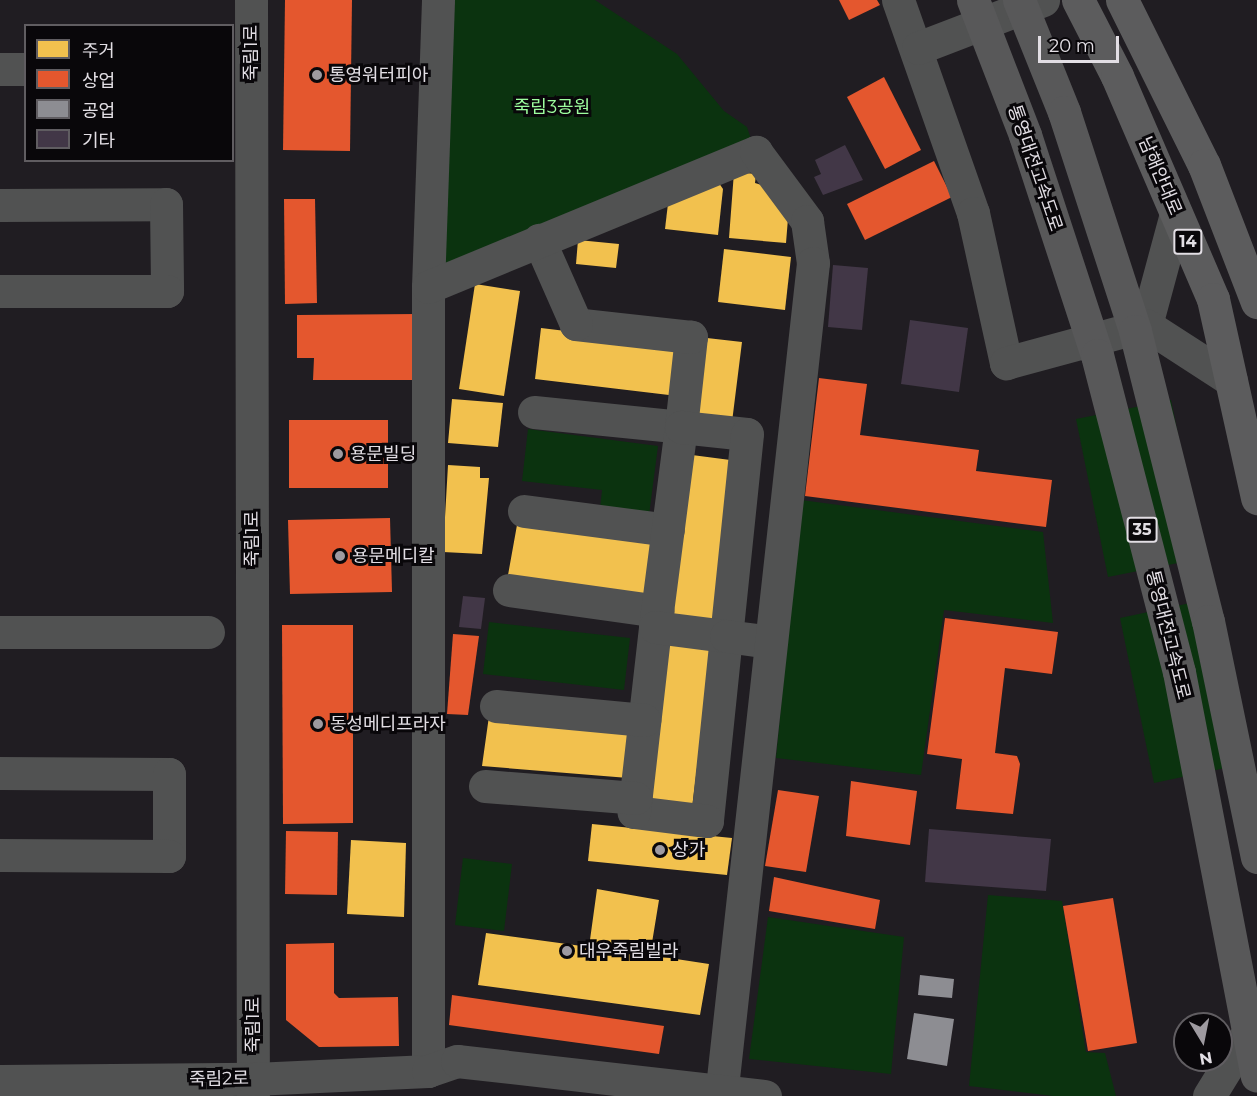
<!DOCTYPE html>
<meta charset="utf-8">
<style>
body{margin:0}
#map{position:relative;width:1257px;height:1096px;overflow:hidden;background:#201d22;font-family:Montserrat,"Noto Sans KR",sans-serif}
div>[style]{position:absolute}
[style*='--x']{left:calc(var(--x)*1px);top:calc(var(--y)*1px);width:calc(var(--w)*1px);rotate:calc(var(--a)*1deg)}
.green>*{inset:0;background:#0b330f}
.homes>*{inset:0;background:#f2c14e}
.shops>*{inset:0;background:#e4572e}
.industry>*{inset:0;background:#8d8d92}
.building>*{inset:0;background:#423747}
.minor>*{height:33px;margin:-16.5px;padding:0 16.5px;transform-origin:16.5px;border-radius:16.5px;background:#515252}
.major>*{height:33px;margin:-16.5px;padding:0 16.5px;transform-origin:16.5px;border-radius:16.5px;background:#5c5c5d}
.highway-bridge>*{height:33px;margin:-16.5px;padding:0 16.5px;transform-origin:16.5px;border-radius:16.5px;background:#585859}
.dots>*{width:16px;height:16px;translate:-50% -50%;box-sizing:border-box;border:3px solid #09070a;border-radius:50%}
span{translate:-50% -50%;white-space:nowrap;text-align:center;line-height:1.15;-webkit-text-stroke:6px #09070a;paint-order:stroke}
.shield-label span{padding:2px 4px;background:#09070a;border:2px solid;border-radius:4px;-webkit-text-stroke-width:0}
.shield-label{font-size:16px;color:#e2dee4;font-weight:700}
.street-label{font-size:18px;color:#e2dee4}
.poi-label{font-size:18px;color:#e2dee4}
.left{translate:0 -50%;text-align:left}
.park-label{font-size:18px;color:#9dfe9e}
.legend{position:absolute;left:24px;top:24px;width:210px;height:138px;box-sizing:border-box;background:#09070a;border:2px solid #605d61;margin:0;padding:8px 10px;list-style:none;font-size:18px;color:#e2dee4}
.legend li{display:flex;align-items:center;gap:12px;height:30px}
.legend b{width:30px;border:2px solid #605d61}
.north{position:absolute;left:1173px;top:1012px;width:60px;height:60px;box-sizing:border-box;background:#09070a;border:2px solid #605d61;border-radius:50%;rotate:170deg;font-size:16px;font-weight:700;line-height:24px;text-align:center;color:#e2dee4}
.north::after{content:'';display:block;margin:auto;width:21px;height:27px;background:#9e9aa0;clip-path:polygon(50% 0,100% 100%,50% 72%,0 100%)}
.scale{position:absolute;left:1038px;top:36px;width:81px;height:27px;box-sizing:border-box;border:3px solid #e2dee4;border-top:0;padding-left:8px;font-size:18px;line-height:21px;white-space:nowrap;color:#e2dee4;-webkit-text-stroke:4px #09070a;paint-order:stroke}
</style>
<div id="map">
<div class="green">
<div style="clip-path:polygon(447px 0,595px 0,677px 54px,724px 111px,747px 127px,751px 139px,443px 268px)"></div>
<div style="clip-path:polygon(1171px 400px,1203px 558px,1108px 577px,1076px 419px)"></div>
<div style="clip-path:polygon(528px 429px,658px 446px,649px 515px,600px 509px,602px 490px,522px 481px)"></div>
<div style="clip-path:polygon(801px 500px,1043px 532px,1053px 623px,944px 610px,921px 775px,776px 758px)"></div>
<div style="clip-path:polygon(1214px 598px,1249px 763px,1154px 783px,1120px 618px)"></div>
<div style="clip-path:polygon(489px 622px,630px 638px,624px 690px,483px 674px)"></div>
<div style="clip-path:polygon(463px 858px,512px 864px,504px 931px,455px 925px)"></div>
<div style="clip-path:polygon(988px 895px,1062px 901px,1086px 1052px,1105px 1053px,1116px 1096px,1053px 1096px,969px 1086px)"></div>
<div style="clip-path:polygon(768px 917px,904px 937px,891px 1074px,749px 1059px)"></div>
</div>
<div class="homes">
<div style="clip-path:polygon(734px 172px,756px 174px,755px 183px,790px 194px,786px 243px,729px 238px)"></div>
<div style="clip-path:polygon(714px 176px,723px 189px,718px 235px,665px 229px,669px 195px)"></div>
<div style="clip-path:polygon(578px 240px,619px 244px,616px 268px,576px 264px)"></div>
<div style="clip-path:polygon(724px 249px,791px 257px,785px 310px,718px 302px)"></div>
<div style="clip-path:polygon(475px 284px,520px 291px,504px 396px,459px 389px)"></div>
<div style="clip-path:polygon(541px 328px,706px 348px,707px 338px,742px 342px,732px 422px,692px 417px,694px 398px,535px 379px)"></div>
<div style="clip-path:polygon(452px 399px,503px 403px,498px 447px,448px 443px)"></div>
<div style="clip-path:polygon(692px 455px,738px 461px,714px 627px,508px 575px,517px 525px,679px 548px)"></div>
<div style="clip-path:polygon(448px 465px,480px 467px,480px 478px,489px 478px,482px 554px,443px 552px)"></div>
<div style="clip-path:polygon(665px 643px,712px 647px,692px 808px,650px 804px,653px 780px,482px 766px,489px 716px,655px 731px)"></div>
<div style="clip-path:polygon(592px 824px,732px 838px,727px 875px,588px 861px)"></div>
<div style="clip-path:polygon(351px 840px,406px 843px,404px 917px,347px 914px)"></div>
<div style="clip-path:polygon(597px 889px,659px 900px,650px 955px,709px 964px,700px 1015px,478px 985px,486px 933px,589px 947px)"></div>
</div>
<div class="shops">
<div style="clip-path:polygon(285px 0,352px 0,350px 151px,283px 150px)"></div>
<div style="clip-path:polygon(839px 0,877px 0,880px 5px,849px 20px)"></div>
<div style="clip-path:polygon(884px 77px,921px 150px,885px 169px,847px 97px)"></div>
<div style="clip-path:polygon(934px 161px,952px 197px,865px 240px,847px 204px)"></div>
<div style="clip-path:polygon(284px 199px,315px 199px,317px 303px,285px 304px)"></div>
<div style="clip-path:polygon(417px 314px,416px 380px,313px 380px,314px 358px,297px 358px,297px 315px)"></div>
<div style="clip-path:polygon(819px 378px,867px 384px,860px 435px,979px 450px,976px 471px,1052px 480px,1046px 527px,805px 496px)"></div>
<div style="clip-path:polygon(289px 420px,388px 420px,388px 488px,289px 488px)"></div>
<div style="clip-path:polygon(390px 518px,392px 592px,290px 594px,288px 520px)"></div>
<div style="clip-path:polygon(945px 618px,1058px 632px,1052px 674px,1005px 668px,995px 753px,1017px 756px,1020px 764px,1013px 814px,956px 809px,962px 759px,927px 754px)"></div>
<div style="clip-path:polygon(282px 625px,353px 625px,353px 823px,283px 824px)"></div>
<div style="clip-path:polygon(453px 634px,479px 636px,468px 715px,447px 714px)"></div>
<div style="clip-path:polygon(851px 781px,917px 791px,910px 845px,846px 836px)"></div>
<div style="clip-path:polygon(778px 790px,819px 796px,806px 872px,765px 866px)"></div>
<div style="clip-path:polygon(286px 831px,338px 832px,337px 895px,285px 894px)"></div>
<div style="clip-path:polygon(774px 877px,880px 900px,875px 929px,769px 911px)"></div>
<div style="clip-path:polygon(1113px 898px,1137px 1043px,1088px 1051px,1063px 906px)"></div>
<div style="clip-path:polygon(334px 943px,334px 993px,339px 998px,398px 997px,399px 1046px,319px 1047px,286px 1020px,286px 944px)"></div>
<div style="clip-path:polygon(452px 995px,664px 1026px,659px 1054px,449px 1025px)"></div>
</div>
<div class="industry">
<div style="clip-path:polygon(920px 975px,954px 979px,952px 998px,918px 995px)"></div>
<div style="clip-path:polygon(914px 1013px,954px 1019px,947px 1066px,907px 1059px)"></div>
</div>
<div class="building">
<div style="clip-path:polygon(845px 145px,863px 180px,823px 195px,814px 177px,821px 174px,815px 160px)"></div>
<div style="clip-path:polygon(833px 265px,868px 268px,862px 330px,828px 327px)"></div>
<div style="clip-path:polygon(910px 320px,968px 328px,959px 392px,901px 384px)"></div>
<div style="clip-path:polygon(463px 596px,485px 598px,481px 629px,459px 627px)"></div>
<div style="clip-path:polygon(929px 829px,1051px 839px,1046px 891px,925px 882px)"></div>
</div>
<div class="minor">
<div style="--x:251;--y:0;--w:1096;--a:89.9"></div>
<div style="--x:898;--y:0;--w:226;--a:70.6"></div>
<div style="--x:973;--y:213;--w:154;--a:77.6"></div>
<div style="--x:1006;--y:363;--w:145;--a:-15.2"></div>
<div style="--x:918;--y:48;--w:134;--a:-21"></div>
<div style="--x:0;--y:69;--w:26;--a:0"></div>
<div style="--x:0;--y:205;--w:166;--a:-0.3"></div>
<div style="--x:166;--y:204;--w:87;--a:89.3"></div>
<div style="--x:167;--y:291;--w:167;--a:180"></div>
<div style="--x:428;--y:287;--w:287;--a:-88"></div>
<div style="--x:1146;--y:325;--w:115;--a:-74.9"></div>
<div style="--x:1146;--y:325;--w:101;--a:32.9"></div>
<div style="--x:534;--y:412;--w:148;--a:5.8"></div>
<div style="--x:681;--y:427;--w:91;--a:-83.7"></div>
<div style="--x:691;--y:337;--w:116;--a:-173.6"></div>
<div style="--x:576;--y:324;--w:92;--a:-113.8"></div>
<div style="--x:524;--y:511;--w:145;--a:7.5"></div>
<div style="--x:509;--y:590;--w:150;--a:8"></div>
<div style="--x:655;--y:627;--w:202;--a:-82.6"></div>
<div style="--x:681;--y:427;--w:66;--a:6.1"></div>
<div style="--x:747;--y:434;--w:203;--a:95.9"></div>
<div style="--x:726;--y:636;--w:186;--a:95.9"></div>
<div style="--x:707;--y:821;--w:74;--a:-173"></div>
<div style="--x:634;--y:812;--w:186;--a:-83.5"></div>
<div style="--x:655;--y:627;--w:72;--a:7.2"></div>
<div style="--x:726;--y:636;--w:45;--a:7.6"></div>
<div style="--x:0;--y:632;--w:208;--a:0"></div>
<div style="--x:496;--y:706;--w:149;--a:5.4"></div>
<div style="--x:0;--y:773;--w:169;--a:0.3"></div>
<div style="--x:169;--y:774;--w:82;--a:90"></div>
<div style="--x:169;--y:856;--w:169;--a:-179.7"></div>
<div style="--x:485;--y:786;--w:151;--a:4.5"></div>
<div style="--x:428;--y:1071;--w:784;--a:-90"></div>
<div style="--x:428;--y:287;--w:355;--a:-22.4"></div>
<div style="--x:756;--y:152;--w:86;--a:53.5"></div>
<div style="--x:807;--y:221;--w:42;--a:81.9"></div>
<div style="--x:813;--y:263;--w:838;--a:96.3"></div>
<div style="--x:0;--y:1081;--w:253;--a:-0.5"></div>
<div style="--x:253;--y:1079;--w:175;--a:-2.6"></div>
<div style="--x:428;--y:1071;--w:31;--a:-19"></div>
<div style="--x:457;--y:1061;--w:310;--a:6.5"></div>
<div style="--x:1209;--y:1096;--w:92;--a:-58.4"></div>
</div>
<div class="major">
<div style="--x:1078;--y:0;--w:85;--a:62.8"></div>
<div style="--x:1117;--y:76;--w:243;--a:66.7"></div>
<div style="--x:1213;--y:299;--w:204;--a:77.5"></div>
<div style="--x:1122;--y:0;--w:184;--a:63.6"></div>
<div style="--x:1204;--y:165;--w:147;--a:68.9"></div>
</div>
<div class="highway-bridge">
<div style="--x:973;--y:0;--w:145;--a:68.9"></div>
<div style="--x:1025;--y:135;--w:231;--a:71.9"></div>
<div style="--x:1097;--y:355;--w:327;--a:75.5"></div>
<div style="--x:1179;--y:672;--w:411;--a:79.1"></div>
<div style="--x:1019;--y:0;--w:121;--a:68.1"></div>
<div style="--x:1064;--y:112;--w:230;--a:72"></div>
<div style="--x:1135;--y:331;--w:299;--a:75.9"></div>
<div style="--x:1208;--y:621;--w:241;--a:78.3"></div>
</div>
<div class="dots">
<div style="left:317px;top:75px;background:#9e9aa0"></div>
<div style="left:338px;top:454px;background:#9e9aa0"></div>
<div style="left:340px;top:556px;background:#9e9aa0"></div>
<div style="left:318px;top:724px;background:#9e9aa0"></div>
<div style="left:660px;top:850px;background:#9e9aa0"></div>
<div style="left:567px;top:951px;background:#9e9aa0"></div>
</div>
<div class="shield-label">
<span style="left:1188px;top:242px">14</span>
<span style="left:1142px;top:530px">35</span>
</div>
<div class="street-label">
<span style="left:251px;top:53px;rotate:-90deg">죽림1로</span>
<span style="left:1035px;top:168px;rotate:71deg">통영대전고속도로</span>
<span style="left:1160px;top:176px;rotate:67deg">남해안대로</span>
<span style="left:252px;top:539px;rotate:-90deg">죽림1로</span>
<span style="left:1168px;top:635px;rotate:76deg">통영대전고속도로</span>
<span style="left:253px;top:1025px;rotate:-90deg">죽림1로</span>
<span style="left:219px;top:1079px;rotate:-1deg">죽림2로</span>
</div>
<div class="poi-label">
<span class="left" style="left:329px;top:75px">통영워터피아</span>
<span class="left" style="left:350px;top:454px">용문빌딩</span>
<span class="left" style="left:352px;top:556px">용문메디칼</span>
<span class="left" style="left:330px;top:724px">동성메디프라자</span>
<span class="left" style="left:672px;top:850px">상가</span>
<span class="left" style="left:579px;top:951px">대우죽림빌라</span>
</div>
<div class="park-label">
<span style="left:552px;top:107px">죽림3공원</span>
</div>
<ul class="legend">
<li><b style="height:16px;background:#f2c14e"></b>주거</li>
<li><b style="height:16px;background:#e4572e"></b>상업</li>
<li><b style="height:16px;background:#8d8d92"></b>공업</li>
<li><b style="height:16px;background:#423747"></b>기타</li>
</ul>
<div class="north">N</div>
<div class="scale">20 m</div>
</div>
